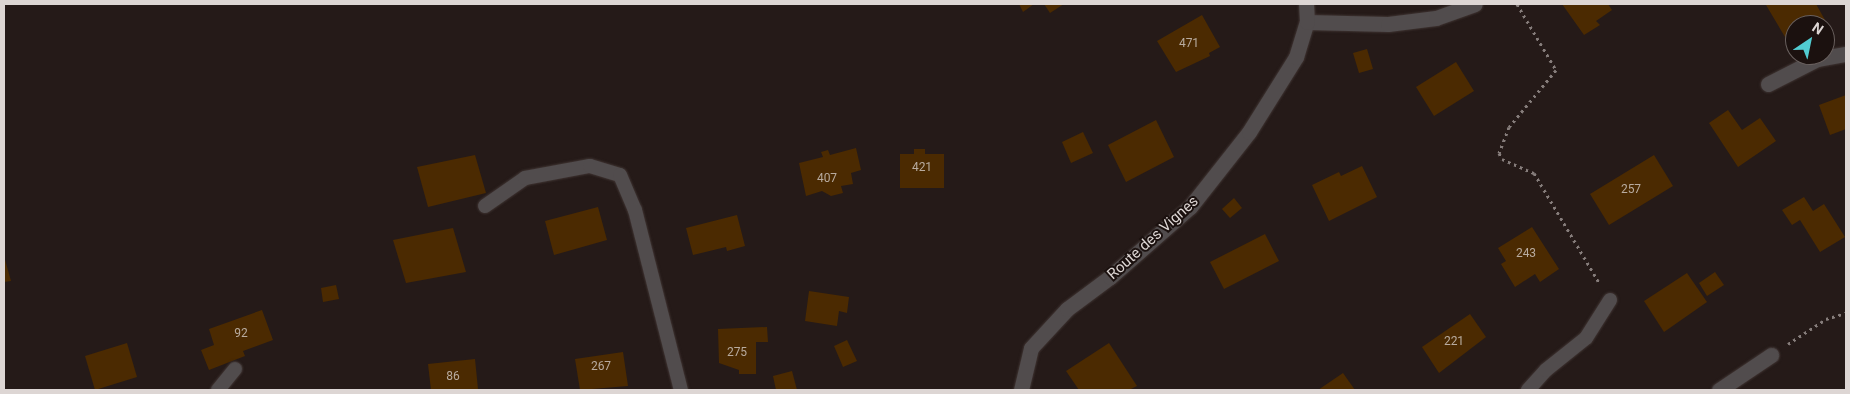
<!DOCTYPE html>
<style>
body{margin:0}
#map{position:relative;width:1850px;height:394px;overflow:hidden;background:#251a18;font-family:Roboto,sans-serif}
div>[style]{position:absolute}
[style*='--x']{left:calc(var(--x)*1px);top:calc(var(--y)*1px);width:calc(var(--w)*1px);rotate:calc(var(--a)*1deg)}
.building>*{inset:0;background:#4b2a01}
.path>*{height:3px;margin-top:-1.5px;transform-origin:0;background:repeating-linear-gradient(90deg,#867d7b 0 2.5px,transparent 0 6.5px)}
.roads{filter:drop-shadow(0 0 1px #3f3432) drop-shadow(0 0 1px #3f3432)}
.lane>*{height:14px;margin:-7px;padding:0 7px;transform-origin:7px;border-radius:7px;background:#514c4d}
.street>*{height:15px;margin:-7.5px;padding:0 7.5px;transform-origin:7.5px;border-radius:7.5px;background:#514c4d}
span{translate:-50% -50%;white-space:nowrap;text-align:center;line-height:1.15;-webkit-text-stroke:4px #1b110f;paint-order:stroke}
.number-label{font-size:12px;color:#b8ab9f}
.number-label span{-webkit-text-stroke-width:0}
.street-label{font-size:15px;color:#ddd6d4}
.frame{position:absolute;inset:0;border:5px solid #ddd6d4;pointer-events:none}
.north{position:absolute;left:1785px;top:15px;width:50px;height:50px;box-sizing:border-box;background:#1b110f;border:1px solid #69605e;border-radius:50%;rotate:34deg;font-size:14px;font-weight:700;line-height:20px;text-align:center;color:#ddd6d4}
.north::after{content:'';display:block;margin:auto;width:18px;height:22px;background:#51ccd1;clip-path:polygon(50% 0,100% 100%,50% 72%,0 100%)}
</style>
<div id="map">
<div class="building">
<div style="clip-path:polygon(1019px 4px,1034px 4px,1023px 12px)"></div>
<div style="clip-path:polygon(1044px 4px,1064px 4px,1050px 13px)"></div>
<div style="clip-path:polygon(1562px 4px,1608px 4px,1612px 10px,1596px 21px,1600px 25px,1584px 35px)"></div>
<div style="clip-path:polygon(1768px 4px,1816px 4px,1825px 20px,1816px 25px,1795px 25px,1795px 38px,1788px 42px,1766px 5px)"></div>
<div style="clip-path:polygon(1202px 15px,1220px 47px,1209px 53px,1210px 56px,1176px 72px,1157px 41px)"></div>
<div style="clip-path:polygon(1367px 49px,1373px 69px,1359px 73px,1353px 53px)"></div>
<div style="clip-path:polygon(1456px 62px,1474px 91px,1434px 116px,1416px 87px)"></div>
<div style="clip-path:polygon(1846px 95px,1846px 129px,1830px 135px,1819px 105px)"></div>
<div style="clip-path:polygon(1728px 110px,1742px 130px,1760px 118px,1776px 141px,1738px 167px,1709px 123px)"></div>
<div style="clip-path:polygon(1156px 120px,1174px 157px,1126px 182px,1108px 145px)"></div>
<div style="clip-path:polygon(1083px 132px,1093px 153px,1071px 163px,1062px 142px)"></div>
<div style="clip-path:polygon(856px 148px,861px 170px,851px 173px,853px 184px,841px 186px,843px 193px,831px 196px,822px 191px,806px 196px,799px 163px,823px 157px,821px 152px,828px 150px,830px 155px)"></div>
<div style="clip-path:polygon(914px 149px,925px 149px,925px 154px,944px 154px,944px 188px,900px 188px,900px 154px,914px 154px)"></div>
<div style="clip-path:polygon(475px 155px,486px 193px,428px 207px,417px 167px)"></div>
<div style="clip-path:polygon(1654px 155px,1673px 186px,1609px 225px,1590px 194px)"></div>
<div style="clip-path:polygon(1362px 166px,1377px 197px,1329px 221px,1312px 185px,1339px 172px,1341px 176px)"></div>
<div style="clip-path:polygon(1804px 197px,1813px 211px,1824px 204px,1845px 237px,1820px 252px,1800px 220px,1792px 225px,1782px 210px)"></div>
<div style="clip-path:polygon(1234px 198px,1242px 208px,1230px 218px,1222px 209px)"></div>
<div style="clip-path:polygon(598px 207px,607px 240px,554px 255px,545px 221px)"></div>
<div style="clip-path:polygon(737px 215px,745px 246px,727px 251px,726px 247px,693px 255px,686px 228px)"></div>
<div style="clip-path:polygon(1532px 227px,1559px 269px,1540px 282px,1535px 274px,1515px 287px,1501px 264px,1506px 261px,1498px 248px)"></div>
<div style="clip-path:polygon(453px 228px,466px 272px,406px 283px,393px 240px)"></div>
<div style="clip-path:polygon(1265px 234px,1279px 261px,1224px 289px,1210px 262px)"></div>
<div style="clip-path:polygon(4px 256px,11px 281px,4px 282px)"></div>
<div style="clip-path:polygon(1715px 272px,1724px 285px,1707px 296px,1699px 283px)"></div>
<div style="clip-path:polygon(1687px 273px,1707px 302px,1664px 332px,1644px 301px)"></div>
<div style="clip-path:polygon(336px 285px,339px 299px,323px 302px,321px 288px)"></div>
<div style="clip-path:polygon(809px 291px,849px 297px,847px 313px,839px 311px,837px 326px,805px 321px)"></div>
<div style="clip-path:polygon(262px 310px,273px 340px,243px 351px,245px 356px,209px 370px,201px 350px,214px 345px,209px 329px)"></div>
<div style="clip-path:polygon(1470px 314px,1486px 337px,1439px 373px,1422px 347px)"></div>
<div style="clip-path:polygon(767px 327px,768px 342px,756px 342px,756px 374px,739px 374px,739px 370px,719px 363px,718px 329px)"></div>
<div style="clip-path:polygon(847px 340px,857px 361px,843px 367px,834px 346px)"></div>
<div style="clip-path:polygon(127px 343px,137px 377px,95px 390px,85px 356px)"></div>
<div style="clip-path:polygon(1109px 343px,1137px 386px,1129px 390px,1079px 390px,1066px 371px)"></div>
<div style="clip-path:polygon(623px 352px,628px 386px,580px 390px,575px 359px)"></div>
<div style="clip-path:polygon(475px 359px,478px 389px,431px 390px,428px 364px)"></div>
<div style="clip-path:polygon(792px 371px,797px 390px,776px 390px,773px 376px)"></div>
<div style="clip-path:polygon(1343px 373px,1355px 390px,1318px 390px)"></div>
</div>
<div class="path">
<div style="--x:1517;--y:4;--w:77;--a:59.4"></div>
<div style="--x:1556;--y:70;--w:74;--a:129.5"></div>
<div style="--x:1509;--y:127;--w:28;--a:111"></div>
<div style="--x:1499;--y:153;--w:7;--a:63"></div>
<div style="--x:1502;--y:159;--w:35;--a:24"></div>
<div style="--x:1534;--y:173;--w:129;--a:59.3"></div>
<div style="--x:1788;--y:344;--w:45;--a:-33.3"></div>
<div style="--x:1826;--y:319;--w:21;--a:-17"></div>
</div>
<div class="roads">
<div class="lane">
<div style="--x:485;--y:206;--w:49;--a:-35"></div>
<div style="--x:525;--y:178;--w:66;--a:-10.5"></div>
<div style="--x:590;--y:166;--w:31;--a:17"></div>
<div style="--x:620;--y:175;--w:38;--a:67"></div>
<div style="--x:635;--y:210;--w:186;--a:75.7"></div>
<div style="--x:218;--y:390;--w:27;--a:-51"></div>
<div style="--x:1528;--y:390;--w:27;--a:-48"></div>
<div style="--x:1546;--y:370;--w:51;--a:-38.7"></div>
<div style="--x:1586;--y:338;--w:45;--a:-57.7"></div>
</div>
<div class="street">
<div style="--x:1307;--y:22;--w:81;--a:1.4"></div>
<div style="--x:1388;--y:24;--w:48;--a:-7.1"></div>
<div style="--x:1436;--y:18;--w:41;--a:-19.7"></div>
<div style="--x:1768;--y:84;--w:55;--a:-27"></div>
<div style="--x:1817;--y:59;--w:29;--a:-10"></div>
<div style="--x:1021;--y:390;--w:43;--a:-76.6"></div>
<div style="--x:1031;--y:348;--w:53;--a:-47.3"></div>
<div style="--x:1067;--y:309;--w:54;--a:-36.7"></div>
<div style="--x:1110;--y:277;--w:106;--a:-41.2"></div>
<div style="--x:1190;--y:207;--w:95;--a:-51.8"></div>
<div style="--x:1249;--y:132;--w:89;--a:-57.9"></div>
<div style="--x:1296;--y:57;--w:37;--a:-73"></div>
<div style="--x:1307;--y:22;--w:18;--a:-93"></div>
<div style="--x:1719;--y:390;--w:63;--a:-33.9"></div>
</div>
</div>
<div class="number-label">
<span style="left:1189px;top:44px">471</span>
<span style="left:922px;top:168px">421</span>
<span style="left:827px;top:179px">407</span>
<span style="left:1631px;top:190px">257</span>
<span style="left:1526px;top:254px">243</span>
<span style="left:241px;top:334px">92</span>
<span style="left:1454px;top:342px">221</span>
<span style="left:737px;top:353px">275</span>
<span style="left:601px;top:367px">267</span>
<span style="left:453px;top:377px">86</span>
</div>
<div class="street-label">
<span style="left:1153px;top:238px;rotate:-42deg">Route des Vignes</span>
</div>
<div class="frame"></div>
<div class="north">N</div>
</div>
